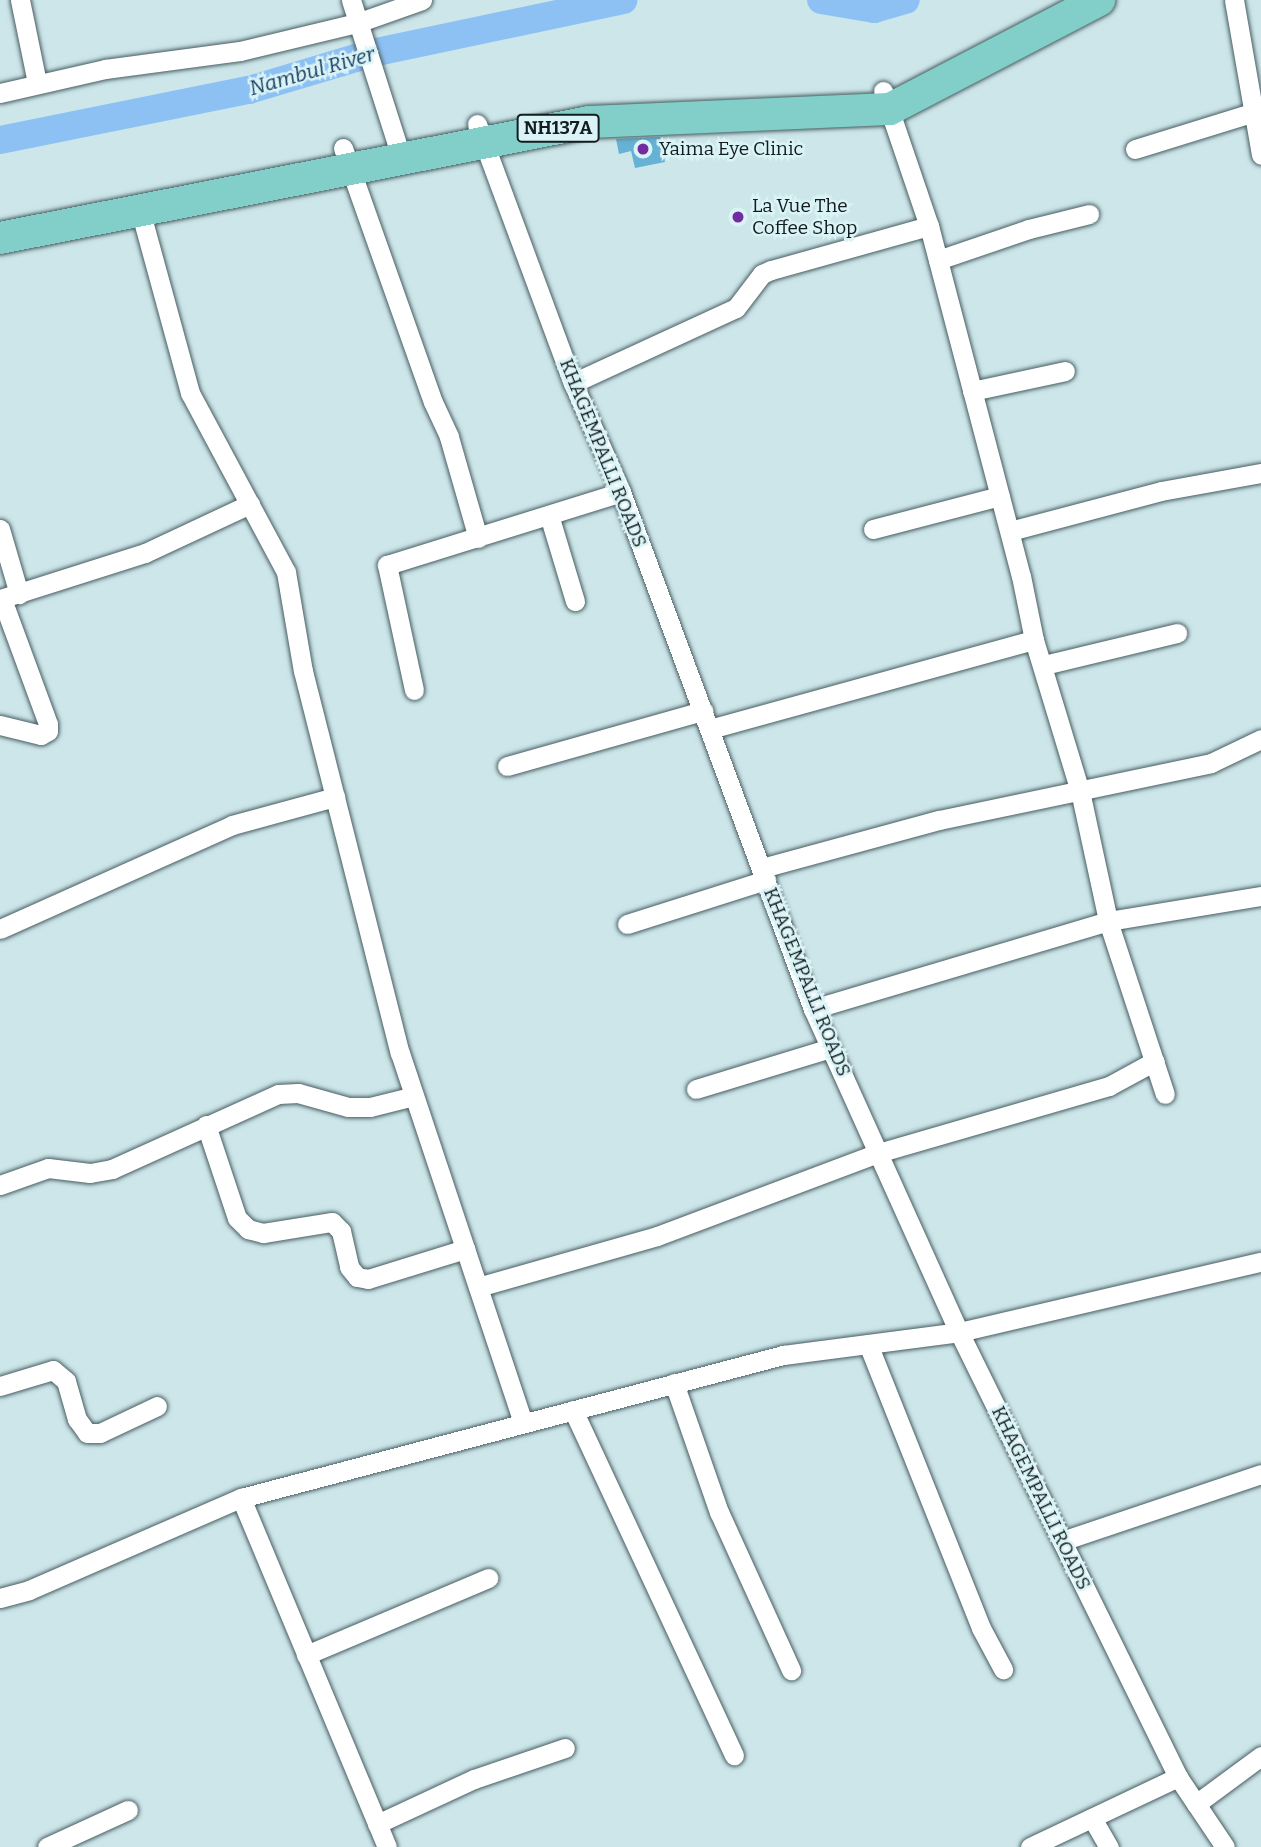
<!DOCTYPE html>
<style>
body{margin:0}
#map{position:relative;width:1261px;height:1847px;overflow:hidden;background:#cde6ea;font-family:Bitter,serif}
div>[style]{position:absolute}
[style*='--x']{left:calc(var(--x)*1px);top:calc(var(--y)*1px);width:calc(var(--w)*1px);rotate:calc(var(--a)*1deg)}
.river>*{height:28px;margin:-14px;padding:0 14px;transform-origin:14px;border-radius:14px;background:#8dc1f4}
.building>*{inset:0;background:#65b2d4}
.roads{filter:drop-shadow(0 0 2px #475d61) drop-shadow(0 0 2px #475d61)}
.minor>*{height:19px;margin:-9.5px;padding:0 9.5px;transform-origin:9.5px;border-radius:9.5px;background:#fff}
.trunk>*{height:32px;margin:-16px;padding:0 16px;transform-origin:16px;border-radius:16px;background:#82cec8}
.dots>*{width:19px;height:19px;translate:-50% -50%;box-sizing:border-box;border:4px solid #daf3f7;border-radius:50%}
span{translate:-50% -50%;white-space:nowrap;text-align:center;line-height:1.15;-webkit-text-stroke:5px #daf3f7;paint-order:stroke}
.shield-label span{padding:2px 5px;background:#daf3f7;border:2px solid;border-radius:5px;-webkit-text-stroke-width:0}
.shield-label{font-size:18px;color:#141d1e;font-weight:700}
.poi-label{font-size:19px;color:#141d1e}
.left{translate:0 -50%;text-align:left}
.street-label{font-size:19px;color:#141d1e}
.water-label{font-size:21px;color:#163b5d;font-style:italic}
</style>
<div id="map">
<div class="river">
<div style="--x:821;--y:0;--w:54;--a:9.6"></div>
<div style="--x:874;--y:9;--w:33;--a:-16"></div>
<div style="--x:0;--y:140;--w:254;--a:-11.4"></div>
<div style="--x:249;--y:90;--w:128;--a:-16.7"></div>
<div style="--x:372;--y:53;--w:257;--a:-11.9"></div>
</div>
<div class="building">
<div style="clip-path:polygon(660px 137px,665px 162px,635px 168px,631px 151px,619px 154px,616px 139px)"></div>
</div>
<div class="roads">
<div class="minor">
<div style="--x:20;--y:0;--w:85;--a:78.4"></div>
<div style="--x:351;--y:0;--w:165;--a:72.3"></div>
<div style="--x:1234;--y:0;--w:157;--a:80.1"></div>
<div style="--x:883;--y:91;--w:143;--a:71.2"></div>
<div style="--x:929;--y:226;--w:362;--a:75.3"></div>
<div style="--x:1021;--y:576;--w:65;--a:78.5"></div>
<div style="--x:1034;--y:640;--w:158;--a:73.1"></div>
<div style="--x:1080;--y:791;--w:133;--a:77.8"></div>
<div style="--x:1108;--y:921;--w:182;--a:71.8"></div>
<div style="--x:0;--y:93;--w:108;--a:-12.9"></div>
<div style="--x:105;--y:69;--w:136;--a:-7.6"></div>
<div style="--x:240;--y:51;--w:120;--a:-13.5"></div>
<div style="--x:357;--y:23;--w:69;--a:-19.5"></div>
<div style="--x:477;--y:124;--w:276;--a:69.7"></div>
<div style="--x:573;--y:383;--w:119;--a:66.2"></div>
<div style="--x:621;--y:492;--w:552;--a:69.63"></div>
<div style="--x:813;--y:1009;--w:354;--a:65.7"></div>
<div style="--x:959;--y:1332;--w:496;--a:63.8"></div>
<div style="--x:1178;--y:1777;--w:84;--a:56.1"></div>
<div style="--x:343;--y:148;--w:269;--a:70.5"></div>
<div style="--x:433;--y:402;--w:38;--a:65"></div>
<div style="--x:449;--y:437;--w:105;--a:74"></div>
<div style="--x:1135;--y:149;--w:121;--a:-17.2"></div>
<div style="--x:140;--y:210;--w:190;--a:74.7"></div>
<div style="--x:190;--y:393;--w:203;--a:61.8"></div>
<div style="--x:286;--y:572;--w:100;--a:80.3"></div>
<div style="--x:303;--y:671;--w:394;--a:75.8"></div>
<div style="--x:400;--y:1053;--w:390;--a:71.6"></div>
<div style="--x:938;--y:260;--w:96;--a:-18.8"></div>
<div style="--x:1029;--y:229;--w:62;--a:-14"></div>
<div style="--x:573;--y:383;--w:179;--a:-24.7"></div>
<div style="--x:736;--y:308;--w:43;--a:-52.6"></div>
<div style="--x:762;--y:274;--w:10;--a:-24"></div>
<div style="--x:771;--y:270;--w:164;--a:-15.6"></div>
<div style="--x:972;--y:391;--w:95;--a:-12.1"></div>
<div style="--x:549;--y:515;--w:90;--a:73.2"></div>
<div style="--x:0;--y:529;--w:68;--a:73.7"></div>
<div style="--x:873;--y:529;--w:131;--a:-14.6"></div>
<div style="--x:1010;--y:531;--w:156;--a:-14.8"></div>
<div style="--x:1161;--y:491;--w:102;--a:-10.2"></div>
<div style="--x:0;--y:599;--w:152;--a:-17.6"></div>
<div style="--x:145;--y:553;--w:116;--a:-25"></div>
<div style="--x:1044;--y:665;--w:137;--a:-13.5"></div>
<div style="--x:414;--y:690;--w:128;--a:-102.2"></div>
<div style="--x:387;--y:565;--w:245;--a:-17.3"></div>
<div style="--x:0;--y:725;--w:42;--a:13.7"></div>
<div style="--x:41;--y:735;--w:8;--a:-30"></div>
<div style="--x:48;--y:731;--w:7;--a:-90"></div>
<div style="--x:48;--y:724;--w:133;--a:-110.2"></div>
<div style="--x:710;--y:729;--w:336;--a:-15.4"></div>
<div style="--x:507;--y:766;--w:204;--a:-15.7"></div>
<div style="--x:762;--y:868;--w:183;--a:-15.2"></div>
<div style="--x:939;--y:820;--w:278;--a:-11.8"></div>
<div style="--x:1211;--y:763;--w:55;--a:-25.6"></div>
<div style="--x:627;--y:924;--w:146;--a:-17.6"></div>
<div style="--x:0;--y:929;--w:254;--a:-24.1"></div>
<div style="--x:232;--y:825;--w:107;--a:-15.2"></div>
<div style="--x:813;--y:1009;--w:308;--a:-16.6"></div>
<div style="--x:1108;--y:921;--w:155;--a:-9.3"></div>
<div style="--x:696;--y:1089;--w:140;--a:-17"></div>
<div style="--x:206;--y:1125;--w:98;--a:71.6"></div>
<div style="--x:237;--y:1218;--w:16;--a:45"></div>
<div style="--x:248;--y:1229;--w:16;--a:15"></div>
<div style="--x:263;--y:1233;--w:70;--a:-9.1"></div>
<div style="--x:332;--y:1222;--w:13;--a:45"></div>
<div style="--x:341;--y:1231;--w:37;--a:77"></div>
<div style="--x:349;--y:1267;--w:13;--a:51"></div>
<div style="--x:357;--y:1277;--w:11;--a:10"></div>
<div style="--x:368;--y:1279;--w:102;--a:-17.2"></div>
<div style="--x:0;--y:1185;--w:51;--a:-19.5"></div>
<div style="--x:48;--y:1168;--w:42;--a:6.8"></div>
<div style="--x:90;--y:1173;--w:22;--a:-10"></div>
<div style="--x:112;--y:1169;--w:182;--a:-24.3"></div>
<div style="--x:278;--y:1094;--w:20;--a:-3"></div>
<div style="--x:298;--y:1093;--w:52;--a:15.6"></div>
<div style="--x:348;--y:1107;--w:22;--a:0"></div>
<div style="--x:370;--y:1107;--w:45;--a:-14"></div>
<div style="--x:478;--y:1287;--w:186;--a:-15.9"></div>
<div style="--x:657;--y:1236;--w:236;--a:-20.6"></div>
<div style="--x:878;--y:1153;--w:241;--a:-16.2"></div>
<div style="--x:1109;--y:1086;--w:52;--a:-28.5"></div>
<div style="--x:868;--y:1344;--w:306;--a:68.3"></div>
<div style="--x:981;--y:1628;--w:47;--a:61.8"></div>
<div style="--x:674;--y:1383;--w:137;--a:70.8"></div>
<div style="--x:719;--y:1512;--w:174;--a:65.5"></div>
<div style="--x:0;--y:1386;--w:55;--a:-16.8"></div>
<div style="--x:53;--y:1370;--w:17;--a:40"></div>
<div style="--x:66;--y:1381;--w:40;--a:74"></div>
<div style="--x:77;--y:1419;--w:17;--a:54"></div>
<div style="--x:87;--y:1433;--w:13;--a:0"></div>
<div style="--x:100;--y:1433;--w:63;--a:-25.3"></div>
<div style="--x:573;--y:1410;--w:381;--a:65"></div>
<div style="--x:241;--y:1498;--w:378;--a:67.3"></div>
<div style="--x:1062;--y:1541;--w:210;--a:-18.6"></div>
<div style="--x:0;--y:1598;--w:30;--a:-15"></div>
<div style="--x:29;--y:1590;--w:231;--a:-23.5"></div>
<div style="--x:241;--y:1498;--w:561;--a:-14.78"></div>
<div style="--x:783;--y:1355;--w:177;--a:-7.4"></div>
<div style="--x:959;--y:1332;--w:310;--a:-13.1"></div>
<div style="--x:306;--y:1655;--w:198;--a:-22.9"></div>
<div style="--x:1196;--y:1804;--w:81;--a:-36.4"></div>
<div style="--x:1092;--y:1818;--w:34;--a:60"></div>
<div style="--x:377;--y:1824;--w:107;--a:-24.9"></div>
<div style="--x:474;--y:1779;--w:96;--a:-18.8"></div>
<div style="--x:47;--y:1847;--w:89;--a:-24.6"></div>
<div style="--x:1030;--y:1847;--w:164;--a:-25.3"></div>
</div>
<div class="trunk">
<div style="--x:0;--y:238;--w:600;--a:-11.14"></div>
<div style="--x:589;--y:122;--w:301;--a:-2.5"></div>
<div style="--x:890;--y:109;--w:236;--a:-27.5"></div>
</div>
</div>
<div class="dots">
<div style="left:643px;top:149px;background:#722ca0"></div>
<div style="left:738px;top:217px;background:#722ca0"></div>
</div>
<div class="shield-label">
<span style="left:558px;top:128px">NH137A</span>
</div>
<div class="poi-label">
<span class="left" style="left:659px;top:149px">Yaima Eye Clinic</span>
<span class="left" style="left:752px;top:217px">La Vue The<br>Coffee Shop</span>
</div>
<div class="street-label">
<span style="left:603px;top:453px;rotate:68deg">KHAGEMPALLI ROADS</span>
<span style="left:807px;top:982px;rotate:68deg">KHAGEMPALLI ROADS</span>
<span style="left:1041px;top:1498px;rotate:64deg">KHAGEMPALLI ROADS</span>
</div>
<div class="water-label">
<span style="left:312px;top:71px;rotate:-16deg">Nambul River</span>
</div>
</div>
